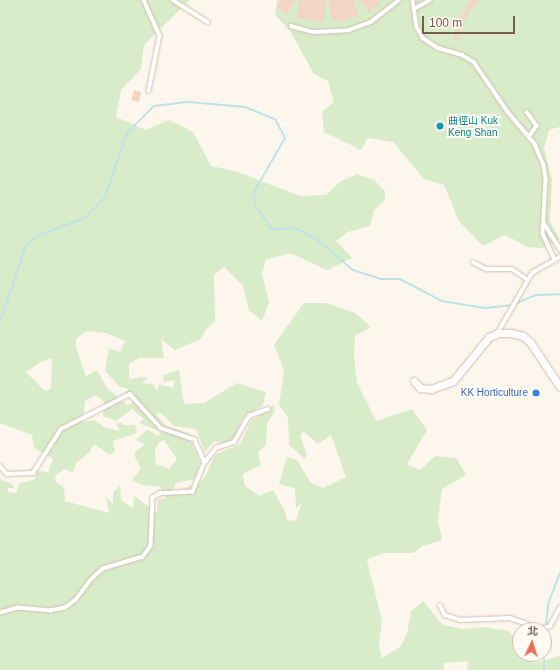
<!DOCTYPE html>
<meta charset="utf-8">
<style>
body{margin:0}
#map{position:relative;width:560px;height:670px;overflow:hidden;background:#fdf6ec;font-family:Helvetica,"Noto Sans TC",sans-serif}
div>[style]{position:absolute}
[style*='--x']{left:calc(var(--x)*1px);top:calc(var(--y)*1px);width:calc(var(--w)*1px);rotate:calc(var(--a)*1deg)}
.green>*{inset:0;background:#d8ecc9}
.stream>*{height:2px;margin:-1px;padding:0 1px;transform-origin:1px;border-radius:1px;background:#bfe3e8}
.building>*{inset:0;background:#f3d5c3}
.roads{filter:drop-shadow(0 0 1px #d1beb0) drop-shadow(0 0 1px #d1beb0)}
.service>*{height:3.5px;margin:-1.75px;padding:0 1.75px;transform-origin:1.75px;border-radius:1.75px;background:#fff}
.minor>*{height:7px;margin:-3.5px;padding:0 3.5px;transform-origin:3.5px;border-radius:3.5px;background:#fff}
.dots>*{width:11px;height:11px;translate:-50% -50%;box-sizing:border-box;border:2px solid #fffaf3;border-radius:50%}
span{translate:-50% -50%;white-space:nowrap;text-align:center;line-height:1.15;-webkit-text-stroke:4px #fffaf3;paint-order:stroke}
.culture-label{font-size:10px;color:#0d838f}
.left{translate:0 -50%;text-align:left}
.shop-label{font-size:10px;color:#366cbe}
.right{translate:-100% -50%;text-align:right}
.north{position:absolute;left:512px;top:622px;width:40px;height:40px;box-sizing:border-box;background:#fffaf3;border:1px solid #cabbb1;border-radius:50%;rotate:4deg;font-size:11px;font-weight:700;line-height:16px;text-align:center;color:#7a5c4d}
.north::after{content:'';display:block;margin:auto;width:14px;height:18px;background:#e76f51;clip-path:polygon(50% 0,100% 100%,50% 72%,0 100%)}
.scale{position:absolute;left:422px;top:16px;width:93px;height:18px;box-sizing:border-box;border:2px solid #7a5c4d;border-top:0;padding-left:5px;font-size:12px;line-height:14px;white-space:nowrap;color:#7a5c4d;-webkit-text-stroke:3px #fffaf3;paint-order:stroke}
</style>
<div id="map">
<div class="green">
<div style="clip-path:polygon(evenodd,0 0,190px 0,144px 45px,141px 69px,121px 90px,116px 117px,146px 130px,169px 120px,193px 132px,211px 166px,235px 171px,300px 196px,326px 195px,341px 181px,357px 174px,374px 180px,385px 191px,385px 199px,374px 211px,370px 226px,348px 232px,336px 241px,352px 258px,327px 270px,290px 253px,266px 260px,262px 274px,269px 302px,262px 321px,249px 310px,243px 286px,224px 267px,214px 275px,215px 322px,206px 329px,201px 339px,175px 350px,161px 339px,164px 358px,139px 358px,129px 364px,129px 379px,145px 377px,147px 379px,141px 383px,153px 384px,157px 391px,159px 384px,173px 388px,175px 380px,163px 382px,164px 375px,179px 370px,184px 404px,204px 403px,237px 383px,266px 392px,263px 405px,243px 418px,233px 445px,214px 441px,205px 452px,196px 429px,174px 426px,161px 413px,156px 414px,166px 426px,188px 433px,200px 463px,195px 479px,176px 483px,171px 495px,204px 479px,215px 455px,240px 444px,251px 421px,274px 405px,275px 411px,267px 423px,266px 444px,258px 453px,261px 465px,243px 474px,245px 486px,259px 496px,273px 490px,285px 511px,287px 521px,296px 520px,302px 503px,296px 508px,295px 488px,279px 484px,287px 457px,297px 460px,310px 482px,323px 488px,346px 477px,331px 435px,318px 444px,303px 431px,300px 437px,307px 454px,305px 459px,289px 445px,288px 418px,279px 405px,284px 370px,274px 345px,304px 303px,326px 303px,355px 313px,371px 327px,355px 336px,354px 356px,357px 383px,376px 421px,412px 409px,427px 430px,407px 464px,420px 470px,435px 456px,456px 458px,466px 475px,442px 489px,438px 520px,442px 540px,423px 546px,413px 553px,383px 553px,367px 560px,382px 621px,379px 645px,382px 658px,400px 647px,407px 634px,411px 611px,423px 601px,443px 625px,463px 629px,483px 627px,509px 631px,520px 645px,520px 654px,528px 654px,535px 663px,560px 656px,560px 670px,467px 670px,468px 661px,445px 663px,443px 670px,0 670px,0 477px,2px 480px,12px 484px,14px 488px,8px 488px,8px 492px,16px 493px,20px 483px,34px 480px,38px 471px,48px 472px,53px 459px,34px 448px,32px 435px,0 423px,0 0,86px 331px,106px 333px,125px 341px,120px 352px,109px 348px,105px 371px,120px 387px,129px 389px,126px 392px,133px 402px,127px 405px,107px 388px,97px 370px,86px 376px,76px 348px,76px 339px,86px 331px,0 0,52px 358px,51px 389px,45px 391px,26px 372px,39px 363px,52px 358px,0 0,95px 395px,104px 401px,103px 416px,116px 421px,132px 409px,144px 419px,139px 423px,161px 432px,158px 436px,147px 429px,136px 440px,145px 445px,136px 451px,134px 455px,141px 468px,132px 480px,143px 485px,160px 487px,166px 498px,158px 500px,157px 513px,134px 496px,133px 509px,121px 500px,120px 486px,113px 492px,113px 504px,106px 497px,109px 513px,65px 501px,64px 488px,55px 481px,56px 475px,65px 469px,73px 473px,76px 463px,89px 453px,94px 444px,110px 455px,115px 451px,113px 441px,137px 433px,135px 425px,123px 425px,122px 422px,116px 424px,120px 431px,104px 427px,94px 420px,83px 422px,85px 401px,95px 395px,0 0,164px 440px,177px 459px,169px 469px,156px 464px,155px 450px,159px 442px,164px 440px)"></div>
<div style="clip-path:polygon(277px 0,560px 0,560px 127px,549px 130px,544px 148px,552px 180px,550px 222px,560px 239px,542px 248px,528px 247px,505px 235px,483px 246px,459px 221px,444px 185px,424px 179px,393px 142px,368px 138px,361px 150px,324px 132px,322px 112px,334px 102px,328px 81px,314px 74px,290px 31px,275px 15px)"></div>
</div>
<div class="stream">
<div style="--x:0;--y:322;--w:81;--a:-71.3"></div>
<div style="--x:26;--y:245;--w:16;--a:-38"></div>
<div style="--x:39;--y:235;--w:49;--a:-20.3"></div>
<div style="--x:85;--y:218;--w:29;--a:-46"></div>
<div style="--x:105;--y:197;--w:68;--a:-71"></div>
<div style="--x:127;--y:133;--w:38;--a:-45"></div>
<div style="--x:154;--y:106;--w:35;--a:-7"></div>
<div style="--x:189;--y:102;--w:56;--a:5.1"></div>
<div style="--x:245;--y:107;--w:32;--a:22"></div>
<div style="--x:275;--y:119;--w:21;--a:62"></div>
<div style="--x:285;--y:138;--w:62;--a:119.9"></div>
<div style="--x:254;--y:192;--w:14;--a:86"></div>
<div style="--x:255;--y:206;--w:29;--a:54"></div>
<div style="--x:272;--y:229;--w:23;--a:-2"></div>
<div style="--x:295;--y:228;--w:27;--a:28"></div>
<div style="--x:319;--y:241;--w:45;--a:40.5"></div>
<div style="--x:353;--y:270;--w:28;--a:18"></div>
<div style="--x:380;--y:279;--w:20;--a:0"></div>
<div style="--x:400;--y:279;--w:47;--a:27.6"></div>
<div style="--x:442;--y:301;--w:44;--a:9.2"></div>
<div style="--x:485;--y:308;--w:27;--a:-6"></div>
<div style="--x:512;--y:305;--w:26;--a:-23"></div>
<div style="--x:536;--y:295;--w:24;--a:-2"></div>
<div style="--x:544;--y:649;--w:45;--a:-84.9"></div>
<div style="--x:548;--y:604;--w:33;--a:-69"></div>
<div style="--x:544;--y:670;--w:16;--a:-90"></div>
</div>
<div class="building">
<div style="clip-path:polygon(281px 0,295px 0,287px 14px,276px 8px)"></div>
<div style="clip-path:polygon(300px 0,326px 0,323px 22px,297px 18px)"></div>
<div style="clip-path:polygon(328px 0,354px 0,359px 19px,352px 16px,348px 20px,333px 21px)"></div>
<div style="clip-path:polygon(360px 0,376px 0,381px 7px,373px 6px,370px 14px)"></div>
<div style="clip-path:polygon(471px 0,479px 0,465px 19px,458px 41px,453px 39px,459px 25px,456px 24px)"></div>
<div style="clip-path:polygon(134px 90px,141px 92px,139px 102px,131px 100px)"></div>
</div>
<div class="roads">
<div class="service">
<div style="--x:144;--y:0;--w:39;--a:66"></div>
<div style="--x:160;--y:36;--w:56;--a:101.3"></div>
<div style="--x:173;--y:0;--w:41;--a:32.2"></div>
<div style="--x:413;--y:0;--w:27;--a:82"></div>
<div style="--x:417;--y:27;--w:13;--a:61"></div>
<div style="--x:423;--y:38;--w:18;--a:34"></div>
<div style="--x:438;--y:48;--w:25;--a:16"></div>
<div style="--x:462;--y:55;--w:14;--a:30"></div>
<div style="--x:474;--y:62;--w:60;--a:55.8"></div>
<div style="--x:508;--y:112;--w:42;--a:49.8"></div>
<div style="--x:535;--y:144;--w:23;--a:67"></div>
<div style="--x:544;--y:165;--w:15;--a:82"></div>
<div style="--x:546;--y:180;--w:54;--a:93.2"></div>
<div style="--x:543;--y:234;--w:29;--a:65"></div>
<div style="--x:414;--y:9;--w:18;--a:-29"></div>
<div style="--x:291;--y:26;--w:24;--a:15"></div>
<div style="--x:314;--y:32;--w:35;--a:-3"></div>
<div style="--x:349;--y:30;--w:23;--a:-20"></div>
<div style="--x:371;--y:22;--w:36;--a:-38"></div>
<div style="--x:527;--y:112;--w:17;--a:54"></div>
<div style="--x:537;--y:126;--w:12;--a:125"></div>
<div style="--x:544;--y:223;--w:31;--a:58"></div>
<div style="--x:473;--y:262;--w:15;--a:28"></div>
<div style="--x:486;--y:269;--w:26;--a:0"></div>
<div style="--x:512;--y:269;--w:18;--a:34"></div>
<div style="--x:498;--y:332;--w:68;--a:-60"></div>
<div style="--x:532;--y:273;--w:32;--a:-30"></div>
<div style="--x:205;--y:462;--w:18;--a:-52"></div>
<div style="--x:216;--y:448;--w:19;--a:-18"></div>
<div style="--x:234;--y:442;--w:30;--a:-60"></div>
<div style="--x:249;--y:416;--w:20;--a:-20"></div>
<div style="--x:0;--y:466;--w:11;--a:49"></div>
<div style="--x:7;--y:474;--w:26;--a:-2"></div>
<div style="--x:33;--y:473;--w:52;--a:-57.5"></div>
<div style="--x:61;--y:429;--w:77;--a:-26.9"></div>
<div style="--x:130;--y:394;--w:46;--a:47.6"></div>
<div style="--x:161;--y:428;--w:36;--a:19"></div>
<div style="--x:195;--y:440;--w:24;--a:66"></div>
<div style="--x:205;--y:462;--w:32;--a:112"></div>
<div style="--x:193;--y:492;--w:33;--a:177"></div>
<div style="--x:160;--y:494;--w:8;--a:150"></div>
<div style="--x:153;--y:498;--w:48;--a:92.4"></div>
<div style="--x:151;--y:546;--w:14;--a:126"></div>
<div style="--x:143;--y:557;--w:42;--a:163.3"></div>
<div style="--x:103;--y:569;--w:16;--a:137"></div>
<div style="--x:91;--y:580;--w:25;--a:127"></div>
<div style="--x:76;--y:600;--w:14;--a:144"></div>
<div style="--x:65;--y:608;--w:14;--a:168"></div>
<div style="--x:51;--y:611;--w:33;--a:-175"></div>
<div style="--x:18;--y:608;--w:19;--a:164"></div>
<div style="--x:440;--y:605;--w:11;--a:63"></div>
<div style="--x:445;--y:615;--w:16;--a:18"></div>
<div style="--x:460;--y:620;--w:50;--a:-2.3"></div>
<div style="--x:510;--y:618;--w:18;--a:19"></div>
<div style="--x:527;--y:624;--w:8;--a:45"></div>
<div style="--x:538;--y:630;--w:13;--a:-18"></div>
<div style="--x:550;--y:626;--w:21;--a:-61"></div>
</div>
<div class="minor">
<div style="--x:414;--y:381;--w:9;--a:49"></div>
<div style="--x:420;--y:388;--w:11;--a:5"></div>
<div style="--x:431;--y:389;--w:23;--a:-20"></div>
<div style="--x:453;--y:381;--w:57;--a:-50.7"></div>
<div style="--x:489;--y:337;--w:10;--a:-24"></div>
<div style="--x:498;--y:333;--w:13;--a:0"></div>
<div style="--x:511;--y:333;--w:12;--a:14"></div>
<div style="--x:523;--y:336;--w:9;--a:41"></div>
<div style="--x:530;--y:342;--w:54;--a:56.3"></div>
</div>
</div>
<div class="dots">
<div style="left:440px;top:126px;background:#0f9aa8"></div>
<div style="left:536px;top:393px;background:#3f7fe0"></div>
</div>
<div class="culture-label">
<span class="left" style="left:448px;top:126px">曲徑山 Kuk<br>Keng Shan</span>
</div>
<div class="shop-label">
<span class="right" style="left:528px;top:393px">KK Horticulture</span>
</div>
<div class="north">北</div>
<div class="scale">100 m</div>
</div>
